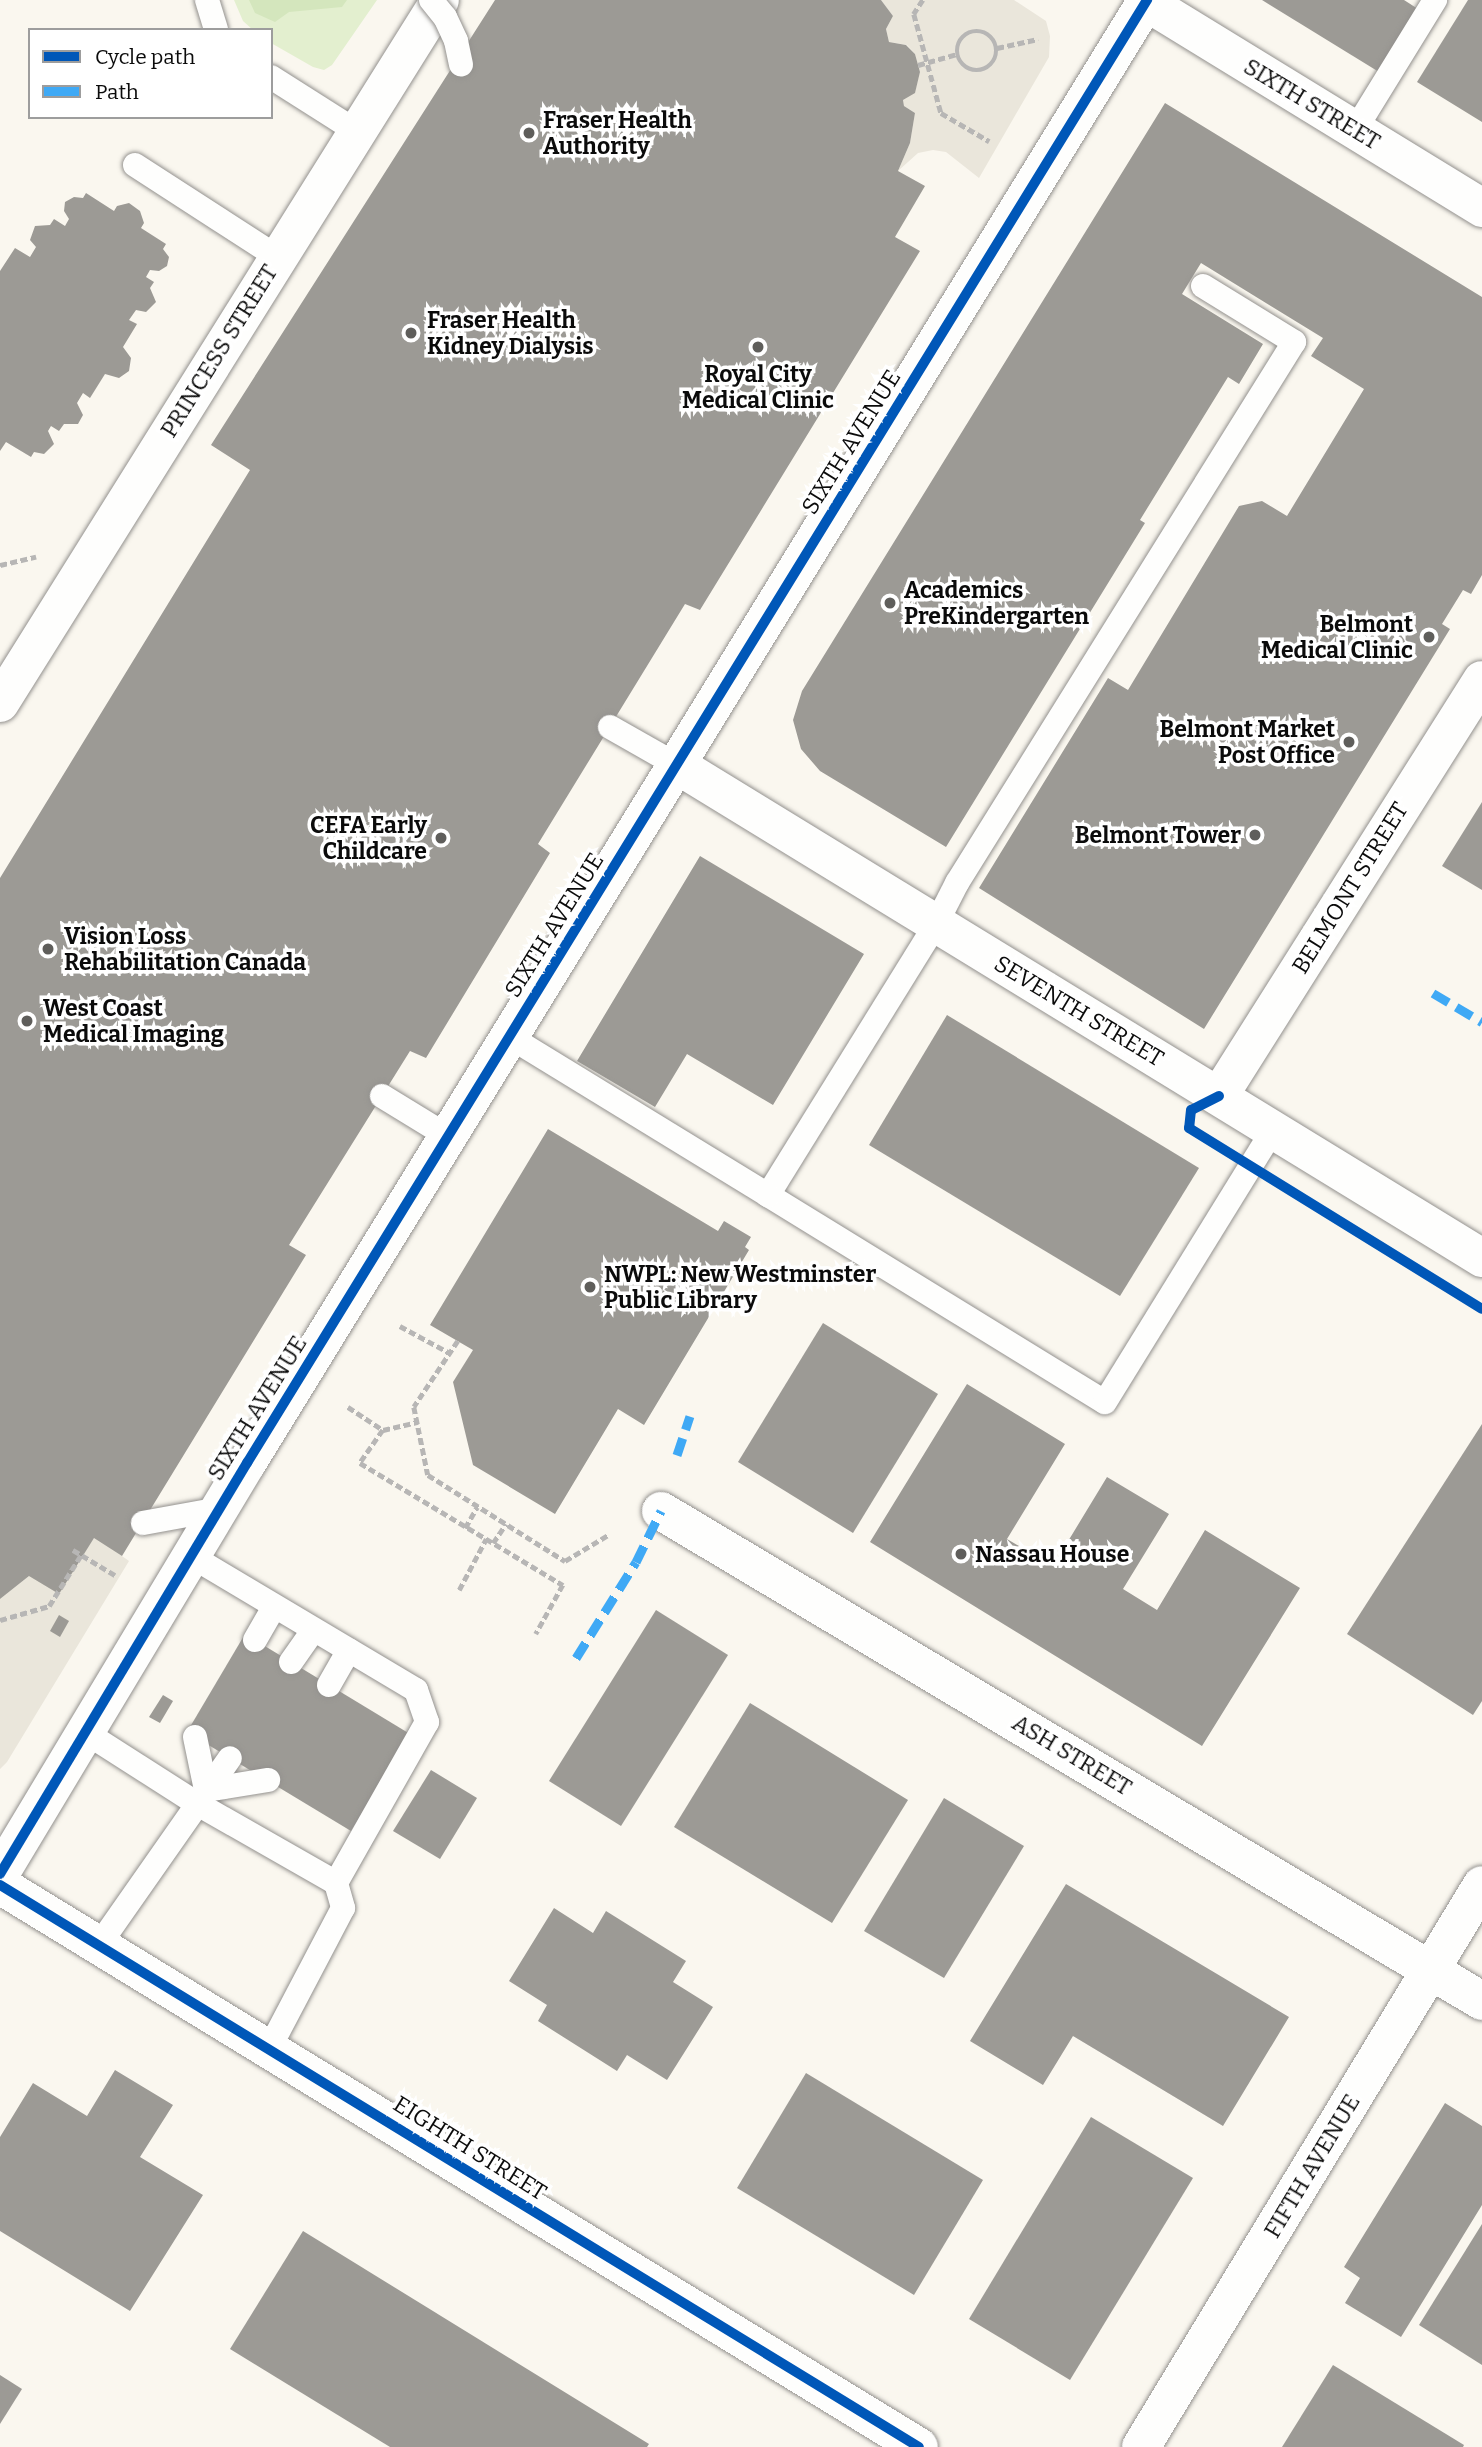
<!DOCTYPE html>
<style>
body{margin:0}
#map{position:relative;width:1482px;height:2447px;overflow:hidden;background:#faf7ef;font-family:Bitter,serif}
div>[style]{position:absolute}
[style*='--x']{left:calc(var(--x)*1px);top:calc(var(--y)*1px);width:calc(var(--w)*1px);rotate:calc(var(--a)*1deg)}
.green>*{inset:0;background:#e3efcf}
.forest>*{inset:0;background:#d4e6bd}
.plaza>*{inset:0;background:#eae6db}
.building>*{inset:0;background:#9c9a95}
.path>*{height:4.5px;margin-top:-2.25px;transform-origin:0;background:repeating-linear-gradient(90deg,#b7b6b5 0 7px,transparent 0 10.5px)}
.path>.ring{margin:-2.25px;padding:0;box-sizing:content-box;background:none;border:4.5px solid #b7b6b5;border-radius:50%}
.roads{filter:drop-shadow(0 0 2px #93918e) drop-shadow(0 0 2px #93918e)}
.service>*{height:24px;margin:-12px;padding:0 12px;transform-origin:12px;border-radius:12px;background:#fefefd}
.minor>*{height:38px;margin:-19px;padding:0 19px;transform-origin:19px;border-radius:19px;background:#fefefd}
.tertiary>*{height:38px;margin:-19px;padding:0 19px;transform-origin:19px;border-radius:19px;background:#fefefd}
.bridges{filter:drop-shadow(0 0 2px #93918e) drop-shadow(0 0 2px #93918e)}
.service-bridge>*{height:24px;margin:-12px;padding:0 12px;transform-origin:12px;border-radius:12px;background:#fefefd}
.quiet>*{height:9px;margin-top:-4.5px;transform-origin:0;background:repeating-linear-gradient(90deg,#3fa9f5 0 18px,transparent 0 27px)}
.cycleway>*{height:10px;margin:-5px;padding:0 5px;transform-origin:5px;border-radius:5px;background:#0057b8}
.dots>*{width:19px;height:19px;translate:-50% -50%;box-sizing:border-box;border:4px solid #fff;border-radius:50%}
span{translate:-50% -50%;white-space:nowrap;text-align:center;line-height:1.15;-webkit-text-stroke:7px #fff;paint-order:stroke}
.street-label{font-size:23px;color:#0b0b0b}
.poi-label{font-size:23px;color:#0b0b0b;font-weight:700}
.left{translate:0 -50%;text-align:left}
.right{translate:-100% -50%;text-align:right}
.legend{position:absolute;left:28px;top:28px;width:245px;height:91px;box-sizing:border-box;background:#fff;border:2px solid #9d9d9d;margin:0;padding:9px 12px;list-style:none;font-size:21px;color:#0b0b0b}
.legend li{display:flex;align-items:center;gap:14px;height:35px}
.legend b{width:35px;border:2px solid #9d9d9d}
</style>
<div id="map">
<div class="green">
<div style="clip-path:polygon(234px 0,377px 0,332px 65px,324px 70px,313px 67px,271px 43px,271px 30px,253px 30px,243px 21px)"></div>
</div>
<div class="forest">
<div style="clip-path:polygon(249px 0,347px 0,342px 7px,289px 12px,275px 22px,255px 13px)"></div>
</div>
<div class="plaza">
<div style="clip-path:polygon(881px 0,1014px 0,1046px 21px,1050px 36px,1049px 57px,979px 178px,946px 152px,933px 150px,918px 153px,898px 171px,910px 143px,915px 113px,904px 106px,903px 100px,915px 92px,920px 72px,915px 54px,907px 45px,889px 42px,886px 29px,893px 16px)"></div>
<div style="clip-path:polygon(95px 1537px,129px 1561px,7px 1762px,0 1769px,0 1599px,29px 1576px,62px 1568px)"></div>
</div>
<div class="building">
<div style="clip-path:polygon(495px 0,881px 0,893px 16px,886px 29px,889px 42px,906px 45px,915px 54px,920px 72px,915px 93px,903px 100px,904px 106px,915px 113px,910px 143px,898px 171px,925px 186px,895px 237px,920px 251px,700px 610px,685px 604px,538px 844px,550px 853px,426px 1058px,410px 1051px,289px 1245px,306px 1255px,122px 1556px,94px 1538px,59px 1594px,29px 1576px,0 1599px,0 878px,250px 470px,211px 445px)"></div>
<div style="clip-path:polygon(1262px 0,1404px 0,1418px 9px,1379px 72px)"></div>
<div style="clip-path:polygon(1468px 0,1482px 0,1482px 122px,1417px 82px)"></div>
<div style="clip-path:polygon(1165px 103px,1482px 297px,1482px 575px,1471px 594px,1463px 590px,1442px 624px,1450px 629px,1204px 1029px,979px 888px,1108px 678px,1128px 690px,1239px 506px,1262px 501px,1287px 516px,1364px 389px,1311px 356px,1323px 338px,1201px 263px,1182px 294px,1263px 344px,1239px 384px,1228px 377px,1140px 520px,1145px 523px,946px 847px,820px 771px,801px 749px,793px 720px,802px 691px)"></div>
<div style="clip-path:polygon(86px 193px,114px 211px,117px 206px,129px 203px,140px 211px,144px 223px,141px 228px,166px 244px,163px 249px,169px 257px,167px 266px,159px 271px,150px 270px,146px 277px,154px 282px,150px 288px,156px 302px,146px 312px,136px 310px,129px 320px,137px 324px,123px 347px,131px 358px,129px 371px,119px 378px,105px 374px,90px 398px,83px 393px,77px 403px,83px 415px,78px 424px,64px 424px,59px 431px,51px 426px,48px 431px,54px 444px,44px 454px,34px 452px,31px 457px,6px 442px,0 451px,0 271px,15px 248px,30px 257px,36px 247px,30px 240px,35px 226px,50px 225px,54px 219px,65px 226px,69px 219px,64px 211px,65px 202px,74px 197px,83px 198px)"></div>
<div style="clip-path:polygon(1482px 802px,1482px 890px,1442px 866px)"></div>
<div style="clip-path:polygon(700px 856px,864px 954px,773px 1105px,687px 1054px,655px 1107px,577px 1061px)"></div>
<div style="clip-path:polygon(947px 1015px,1199px 1168px,1120px 1296px,869px 1145px)"></div>
<div style="clip-path:polygon(548px 1129px,718px 1231px,724px 1221px,751px 1237px,745px 1247px,749px 1250px,644px 1425px,618px 1409px,555px 1514px,473px 1465px,453px 1382px,473px 1350px,430px 1325px)"></div>
<div style="clip-path:polygon(823px 1323px,938px 1394px,853px 1533px,738px 1462px)"></div>
<div style="clip-path:polygon(967px 1384px,1065px 1444px,1007px 1539px,1053px 1566px,1107px 1477px,1169px 1514px,1123px 1589px,1157px 1610px,1205px 1530px,1300px 1588px,1202px 1746px,870px 1542px)"></div>
<div style="clip-path:polygon(1482px 1424px,1482px 1701px,1473px 1715px,1347px 1634px)"></div>
<div style="clip-path:polygon(656px 1610px,728px 1655px,621px 1826px,549px 1781px)"></div>
<div style="clip-path:polygon(59px 1615px,69px 1621px,60px 1637px,50px 1631px)"></div>
<div style="clip-path:polygon(245px 1634px,410px 1734px,351px 1831px,187px 1732px)"></div>
<div style="clip-path:polygon(163px 1695px,173px 1701px,160px 1723px,149px 1717px)"></div>
<div style="clip-path:polygon(750px 1703px,908px 1800px,832px 1923px,674px 1827px)"></div>
<div style="clip-path:polygon(431px 1770px,477px 1798px,440px 1859px,393px 1831px)"></div>
<div style="clip-path:polygon(944px 1798px,1024px 1846px,944px 1978px,864px 1931px)"></div>
<div style="clip-path:polygon(1066px 1884px,1289px 2017px,1223px 2126px,1073px 2036px,1043px 2085px,970px 2041px)"></div>
<div style="clip-path:polygon(554px 1908px,593px 1933px,606px 1911px,686px 1961px,673px 1982px,713px 2007px,667px 2080px,627px 2055px,617px 2071px,538px 2021px,547px 2005px,509px 1981px)"></div>
<div style="clip-path:polygon(115px 2070px,173px 2105px,140px 2157px,203px 2195px,130px 2311px,0 2231px,0 2137px,33px 2083px,87px 2116px)"></div>
<div style="clip-path:polygon(806px 2073px,983px 2180px,914px 2295px,737px 2188px)"></div>
<div style="clip-path:polygon(1445px 2103px,1482px 2126px,1482px 2205px,1401px 2337px,1345px 2303px,1360px 2278px,1344px 2267px)"></div>
<div style="clip-path:polygon(1091px 2117px,1193px 2178px,1070px 2380px,969px 2319px)"></div>
<div style="clip-path:polygon(1482px 2224px,1482px 2365px,1419px 2325px)"></div>
<div style="clip-path:polygon(303px 2231px,649px 2444px,647px 2447px,390px 2447px,230px 2349px)"></div>
<div style="clip-path:polygon(1333px 2365px,1464px 2445px,1463px 2447px,1282px 2447px)"></div>
<div style="clip-path:polygon(0 2375px,22px 2389px,0 2424px)"></div>
</div>
<div class="path">
<div style="--x:923;--y:0;--w:17;--a:123"></div>
<div style="--x:914;--y:14;--w:103;--a:74.7"></div>
<div style="--x:941;--y:113;--w:56;--a:30.3"></div>
<div class="ring" style="left:957px;top:31px;width:35.5px;height:35.5px"></div>
<div style="--x:997;--y:48;--w:42;--a:-12.4"></div>
<div style="--x:918;--y:65;--w:41;--a:-15.8"></div>
<div style="--x:0;--y:565;--w:37;--a:-13"></div>
<div style="--x:400;--y:1326;--w:57;--a:28.4"></div>
<div style="--x:458;--y:1341;--w:79;--a:123.7"></div>
<div style="--x:414;--y:1407;--w:69;--a:78.4"></div>
<div style="--x:428;--y:1475;--w:162;--a:32.1"></div>
<div style="--x:565;--y:1561;--w:50;--a:-31.2"></div>
<div style="--x:348;--y:1407;--w:42;--a:33.3"></div>
<div style="--x:383;--y:1430;--w:36;--a:-13"></div>
<div style="--x:383;--y:1430;--w:40;--a:124.9"></div>
<div style="--x:360;--y:1463;--w:237;--a:31"></div>
<div style="--x:563;--y:1585;--w:56;--a:118.9"></div>
<div style="--x:465;--y:1528;--w:24;--a:-60"></div>
<div style="--x:493;--y:1543;--w:23;--a:-56"></div>
<div style="--x:73;--y:1550;--w:49;--a:30.8"></div>
<div style="--x:459;--y:1590;--w:58;--a:-62.1"></div>
<div style="--x:0;--y:1620;--w:51;--a:-15.9"></div>
<div style="--x:49;--y:1606;--w:60;--a:-57.9"></div>
</div>
<div class="roads">
<div class="service">
<div style="--x:207;--y:0;--w:31;--a:73"></div>
<div style="--x:271;--y:77;--w:101;--a:32.4"></div>
<div style="--x:1355;--y:130;--w:153;--a:-58.4"></div>
<div style="--x:135;--y:165;--w:169;--a:32.9"></div>
<div style="--x:1203;--y:286;--w:107;--a:31.6"></div>
<div style="--x:1294;--y:342;--w:637;--a:121.92"></div>
<div style="--x:957;--y:883;--w:46;--a:117.1"></div>
<div style="--x:936;--y:924;--w:319;--a:121.8"></div>
<div style="--x:768;--y:1195;--w:395;--a:31.6"></div>
<div style="--x:1105;--y:1402;--w:320;--a:-58.3"></div>
<div style="--x:610;--y:727;--w:77;--a:29.6"></div>
<div style="--x:510;--y:1037;--w:303;--a:31.5"></div>
<div style="--x:382;--y:1096;--w:79;--a:31.5"></div>
<div style="--x:143;--y:1523;--w:77;--a:-10.4"></div>
<div style="--x:191;--y:1556;--w:262;--a:30.8"></div>
<div style="--x:416;--y:1690;--w:34;--a:71"></div>
<div style="--x:427;--y:1722;--w:185;--a:119.5"></div>
<div style="--x:255;--y:1640;--w:38;--a:-60"></div>
<div style="--x:291;--y:1662;--w:39;--a:-55"></div>
<div style="--x:329;--y:1685;--w:40;--a:-60.3"></div>
<div style="--x:85;--y:1732;--w:132;--a:32.6"></div>
<div style="--x:196;--y:1803;--w:161;--a:29.7"></div>
<div style="--x:336;--y:1883;--w:26;--a:74"></div>
<div style="--x:343;--y:1908;--w:159;--a:117.7"></div>
<div style="--x:195;--y:1737;--w:54;--a:78.3"></div>
<div style="--x:206;--y:1790;--w:63;--a:-9.2"></div>
<div style="--x:99;--y:1945;--w:228;--a:-55"></div>
</div>
<div class="minor">
<div style="--x:0;--y:703;--w:829;--a:-57.96"></div>
<div style="--x:677;--y:765;--w:944;--a:31.48"></div>
<div style="--x:1219;--y:1096;--w:492;--a:-57.7"></div>
<div style="--x:661;--y:1511;--w:956;--a:30.83"></div>
<div style="--x:1141;--y:2447;--w:657;--a:-58.75"></div>
</div>
<div class="tertiary">
<div style="--x:1143;--y:0;--w:398;--a:31.5"></div>
<div style="--x:0;--y:1874;--w:480;--a:-59"></div>
<div style="--x:247;--y:1463;--w:1718;--a:-58.4"></div>
<div style="--x:0;--y:1885;--w:1077;--a:31.45"></div>
</div>
</div>
<div class="bridges">
<div class="service-bridge">
<div style="--x:431;--y:0;--w:22;--a:51"></div>
<div style="--x:445;--y:17;--w:26;--a:65"></div>
<div style="--x:456;--y:41;--w:24;--a:78"></div>
</div>
</div>
<div class="quiet">
<div style="--x:1433;--y:993;--w:57;--a:30.6"></div>
<div style="--x:677;--y:1455;--w:41;--a:-71.6"></div>
<div style="--x:576;--y:1658;--w:113;--a:-58"></div>
<div style="--x:636;--y:1562;--w:57;--a:-63.9"></div>
</div>
<div class="cycleway">
<div style="--x:1219;--y:1096;--w:31;--a:153"></div>
<div style="--x:1191;--y:1110;--w:18;--a:96"></div>
<div style="--x:1189;--y:1128;--w:344;--a:31.7"></div>
<div style="--x:0;--y:1874;--w:480;--a:-59"></div>
<div style="--x:247;--y:1463;--w:1718;--a:-58.4"></div>
<div style="--x:0;--y:1885;--w:1077;--a:31.45"></div>
</div>
<div class="dots">
<div style="left:529px;top:133px;background:#5f5e5b"></div>
<div style="left:411px;top:333px;background:#5f5e5b"></div>
<div style="left:758px;top:347px;background:#5f5e5b"></div>
<div style="left:890px;top:603px;background:#5f5e5b"></div>
<div style="left:1429px;top:637px;background:#5f5e5b"></div>
<div style="left:1349px;top:742px;background:#5f5e5b"></div>
<div style="left:1255px;top:835px;background:#5f5e5b"></div>
<div style="left:441px;top:838px;background:#5f5e5b"></div>
<div style="left:48px;top:949px;background:#5f5e5b"></div>
<div style="left:27px;top:1021px;background:#5f5e5b"></div>
<div style="left:590px;top:1287px;background:#5f5e5b"></div>
<div style="left:961px;top:1554px;background:#5f5e5b"></div>
</div>
<div class="street-label">
<span style="left:1312px;top:104px;rotate:31deg">SIXTH STREET</span>
<span style="left:219px;top:351px;rotate:-58deg">PRINCESS STREET</span>
<span style="left:851px;top:442px;rotate:-58deg">SIXTH AVENUE</span>
<span style="left:1350px;top:888px;rotate:-58deg">BELMONT STREET</span>
<span style="left:554px;top:925px;rotate:-58deg">SIXTH AVENUE</span>
<span style="left:1079px;top:1011px;rotate:31deg">SEVENTH STREET</span>
<span style="left:257px;top:1408px;rotate:-58deg">SIXTH AVENUE</span>
<span style="left:1072px;top:1755px;rotate:31deg">ASH STREET</span>
<span style="left:470px;top:2148px;rotate:32deg">EIGHTH STREET</span>
<span style="left:1312px;top:2166px;rotate:-59deg">FIFTH AVENUE</span>
</div>
<div class="poi-label">
<span class="left" style="left:543px;top:133px">Fraser Health<br>Authority</span>
<span class="left" style="left:427px;top:333px">Fraser Health<br>Kidney Dialysis</span>
<span style="left:758px;top:387px">Royal City<br>Medical Clinic</span>
<span class="left" style="left:904px;top:603px">Academics<br>PreKindergarten</span>
<span class="right" style="left:1413px;top:637px">Belmont<br>Medical Clinic</span>
<span class="right" style="left:1335px;top:742px">Belmont Market<br>Post Office</span>
<span class="right" style="left:427px;top:838px">CEFA Early<br>Childcare</span>
<span class="right" style="left:1241px;top:835px">Belmont Tower</span>
<span class="left" style="left:64px;top:949px">Vision Loss<br>Rehabilitation Canada</span>
<span class="left" style="left:43px;top:1021px">West Coast<br>Medical Imaging</span>
<span class="left" style="left:604px;top:1287px">NWPL: New Westminster<br>Public Library</span>
<span class="left" style="left:975px;top:1554px">Nassau House</span>
</div>
<ul class="legend">
<li><b style="height:9px;background:#0057b8"></b>Cycle path</li>
<li><b style="height:9px;background:#3fa9f5"></b>Path</li>
</ul>
</div>
